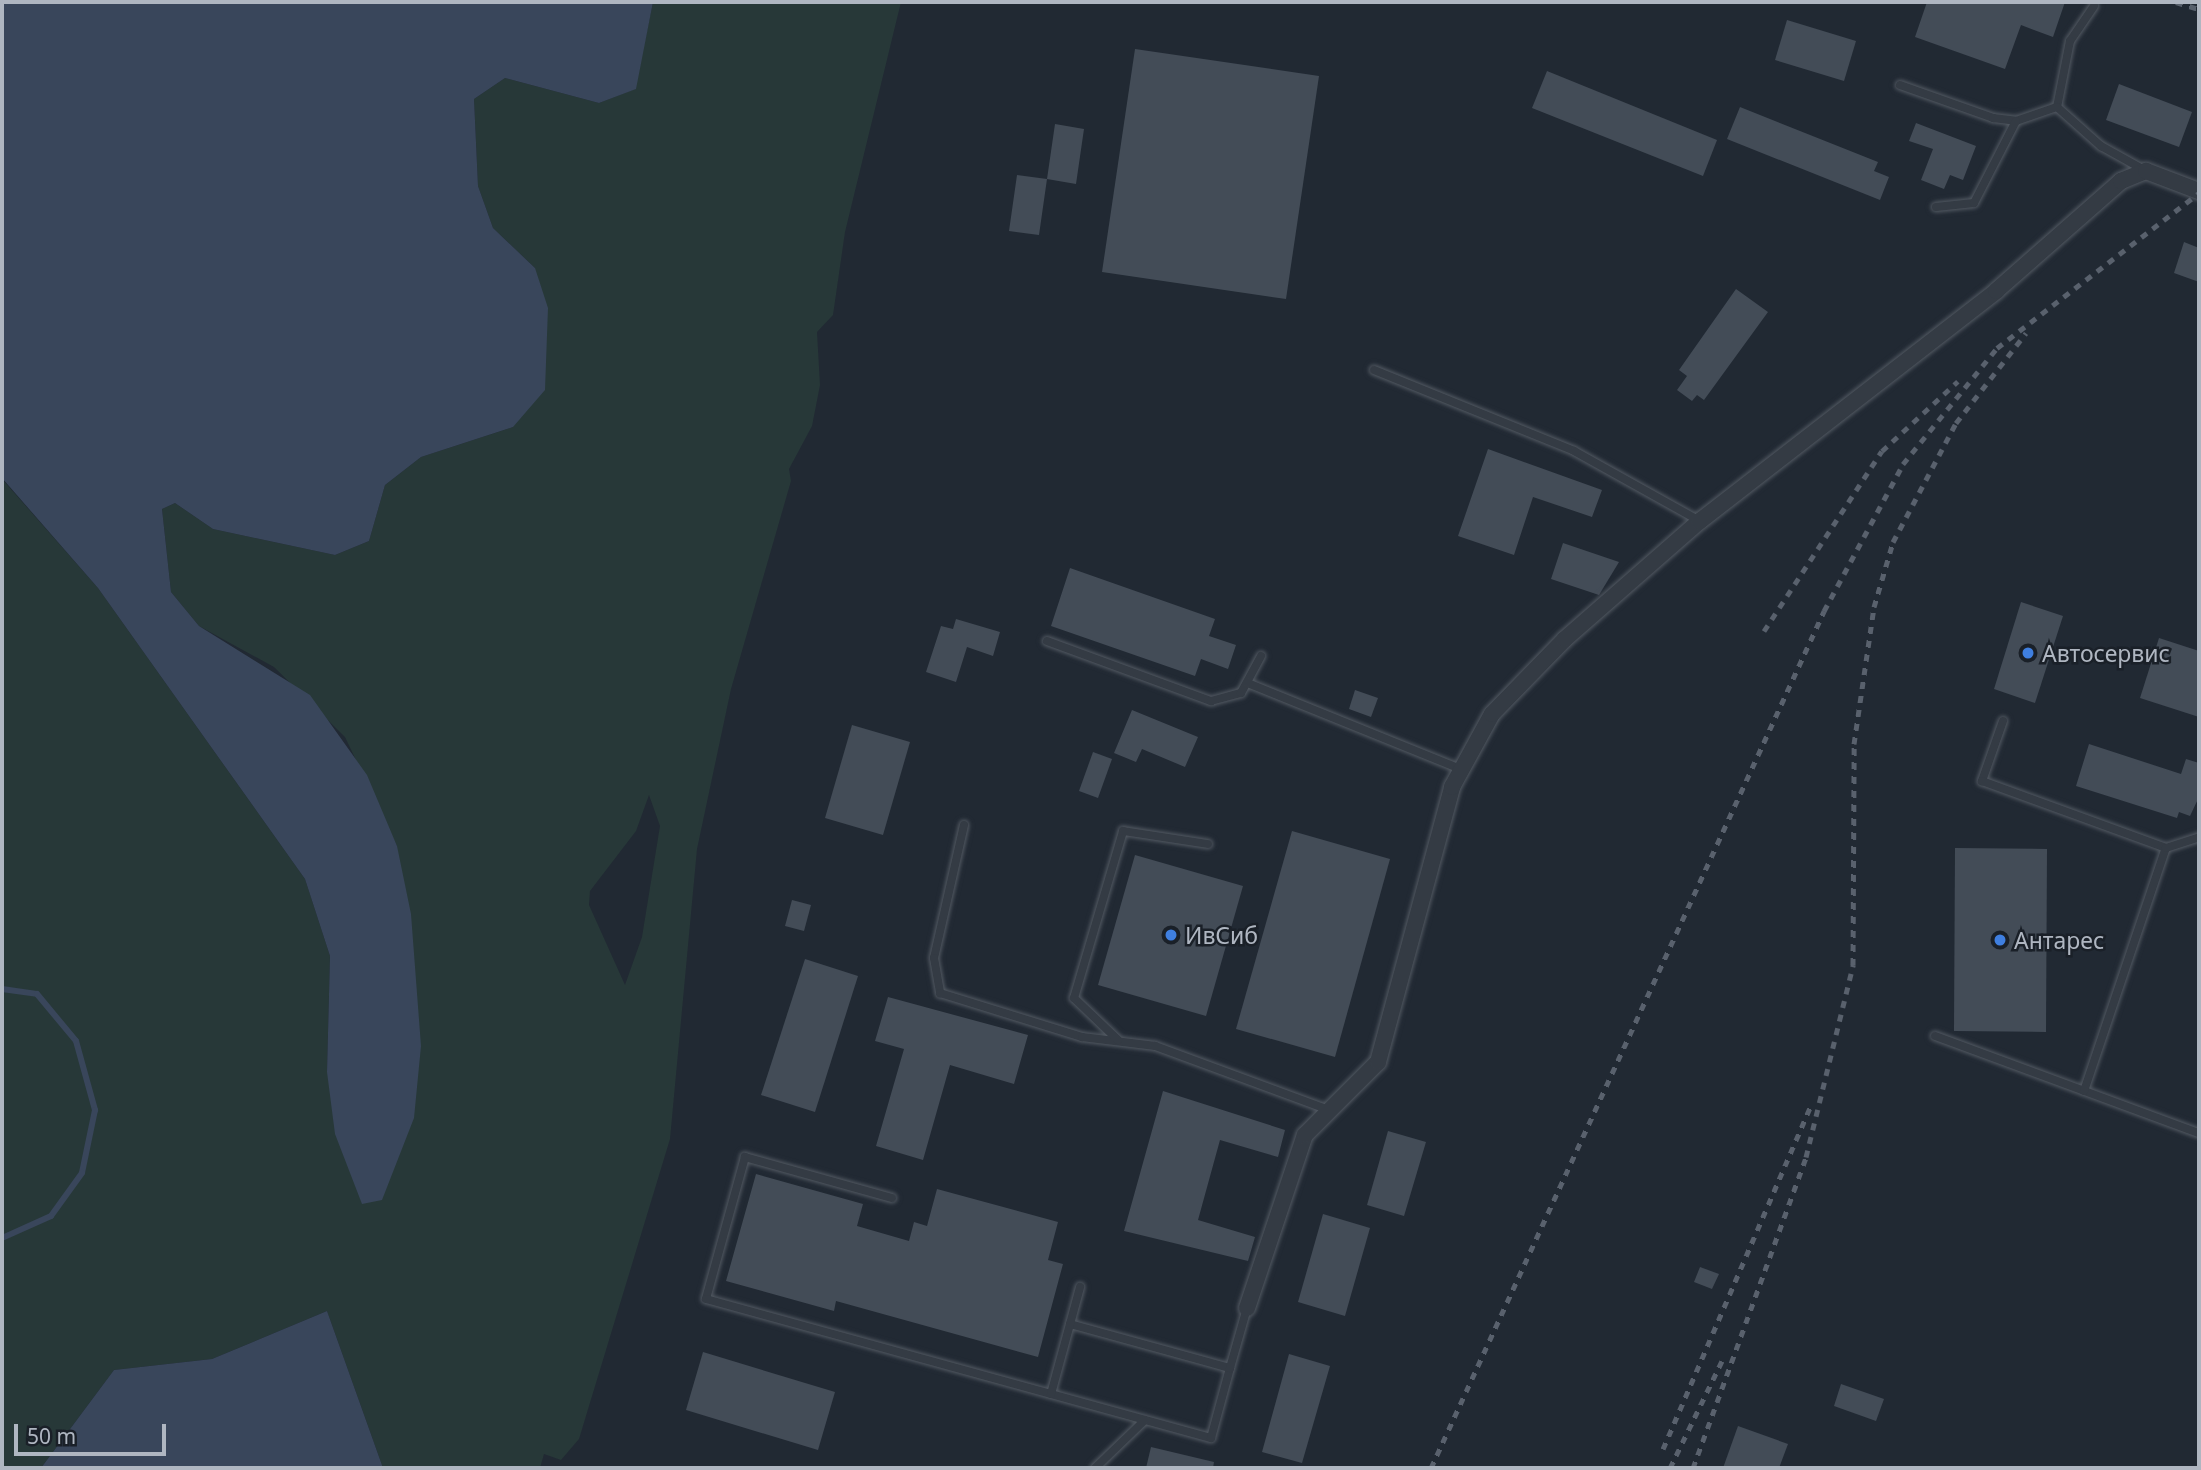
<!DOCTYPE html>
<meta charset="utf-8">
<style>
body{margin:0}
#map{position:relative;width:2201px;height:1470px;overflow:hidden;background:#212933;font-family:"Noto Sans",sans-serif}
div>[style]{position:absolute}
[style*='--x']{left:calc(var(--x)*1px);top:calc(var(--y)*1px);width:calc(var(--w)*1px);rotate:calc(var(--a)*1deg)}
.green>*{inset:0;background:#273838}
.water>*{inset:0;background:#39465b}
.stream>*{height:6px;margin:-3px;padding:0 3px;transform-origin:3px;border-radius:3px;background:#39465b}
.building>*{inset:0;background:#434c57}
.roads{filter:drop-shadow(0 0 2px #525962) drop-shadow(0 0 2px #525962)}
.lane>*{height:8px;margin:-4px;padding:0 4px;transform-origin:4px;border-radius:4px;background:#343b44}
.street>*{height:16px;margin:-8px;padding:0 8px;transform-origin:8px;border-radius:8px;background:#343b44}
.rail>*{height:5px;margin-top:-2.5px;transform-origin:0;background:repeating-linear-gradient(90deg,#59616d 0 7px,transparent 0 14px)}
.dots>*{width:19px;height:19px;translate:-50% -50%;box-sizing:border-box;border:4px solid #1a2028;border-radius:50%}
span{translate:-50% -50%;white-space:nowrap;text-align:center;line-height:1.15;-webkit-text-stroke:5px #1a2028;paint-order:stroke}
.poi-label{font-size:23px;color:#afb6c1}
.left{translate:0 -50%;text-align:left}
.frame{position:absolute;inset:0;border:4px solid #afb6c1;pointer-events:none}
.scale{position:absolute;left:14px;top:1424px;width:152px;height:32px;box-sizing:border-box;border:4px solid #afb6c1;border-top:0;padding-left:9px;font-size:21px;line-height:24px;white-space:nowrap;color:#afb6c1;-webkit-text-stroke:5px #1a2028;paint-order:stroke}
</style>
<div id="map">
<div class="green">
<div style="clip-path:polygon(evenodd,653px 2px,901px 2px,845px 232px,833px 315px,817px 332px,820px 385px,812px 426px,789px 469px,791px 481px,731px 689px,697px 849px,670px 1139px,579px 1439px,561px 1460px,544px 1454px,540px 1468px,383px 1468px,327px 1311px,212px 1359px,114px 1370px,41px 1468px,2px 1468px,2px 479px,98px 588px,305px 879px,330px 956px,327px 1072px,397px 846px,345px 737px,274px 667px,199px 626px,171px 592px,162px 509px,175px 503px,213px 529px,335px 555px,369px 541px,385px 485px,421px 457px,513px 427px,535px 268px,493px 228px,478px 186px,474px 99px,505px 78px,599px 103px,635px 89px,653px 2px,649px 795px,660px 826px,642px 937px,625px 985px,589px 905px,590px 891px,636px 831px,649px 795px)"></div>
</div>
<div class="water">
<div style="clip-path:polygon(2px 2px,653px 2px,636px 89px,599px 103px,505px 78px,474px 99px,478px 186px,493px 228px,535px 268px,548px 308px,545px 390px,513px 427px,421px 457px,385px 485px,369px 541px,335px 555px,213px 529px,175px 503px,162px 509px,171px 592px,199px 626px,310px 695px,367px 775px,397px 846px,411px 914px,421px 1046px,414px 1118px,382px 1200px,362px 1204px,335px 1134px,327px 1072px,330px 956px,305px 879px,98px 588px,2px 478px)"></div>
<div style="clip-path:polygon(327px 1311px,383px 1468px,41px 1468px,114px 1370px,212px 1359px)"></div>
</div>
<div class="stream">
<div style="--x:2;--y:989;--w:35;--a:8"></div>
<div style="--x:37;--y:994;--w:61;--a:50.3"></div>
<div style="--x:76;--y:1041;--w:72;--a:74.6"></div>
<div style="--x:95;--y:1110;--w:64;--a:101.7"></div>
<div style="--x:82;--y:1173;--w:53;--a:125.8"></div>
<div style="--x:51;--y:1216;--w:54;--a:155.8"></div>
</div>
<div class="building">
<div style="clip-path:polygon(1927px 2px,2065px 2px,2053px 37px,2021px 25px,2005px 69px,1915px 37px)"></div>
<div style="clip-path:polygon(1787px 20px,1856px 41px,1844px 81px,1775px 60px)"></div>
<div style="clip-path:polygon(1135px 49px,1319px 76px,1286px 299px,1102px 272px)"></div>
<div style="clip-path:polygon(1547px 71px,1717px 140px,1703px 176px,1532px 108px)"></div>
<div style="clip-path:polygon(2119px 84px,2192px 112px,2179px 147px,2106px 120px)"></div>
<div style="clip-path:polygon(1740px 107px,1878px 162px,1874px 171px,1889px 177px,1880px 200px,1727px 139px)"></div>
<div style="clip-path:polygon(1916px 123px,1976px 146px,1963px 180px,1950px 175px,1944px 189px,1921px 180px,1933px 149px,1909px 141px)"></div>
<div style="clip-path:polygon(1055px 124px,1084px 129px,1076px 184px,1047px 179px)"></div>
<div style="clip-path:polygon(1017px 175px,1047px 179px,1039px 235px,1009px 231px)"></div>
<div style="clip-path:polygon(2184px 242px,2199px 248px,2199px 282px,2174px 273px)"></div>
<div style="clip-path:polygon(1736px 289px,1768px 312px,1704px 400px,1697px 395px,1692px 401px,1677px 390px,1687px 376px,1679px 370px)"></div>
<div style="clip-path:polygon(1488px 449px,1602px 490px,1592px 517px,1533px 497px,1514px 555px,1458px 536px)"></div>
<div style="clip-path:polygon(1563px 543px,1619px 562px,1599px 595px,1551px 579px)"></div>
<div style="clip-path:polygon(1070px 568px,1215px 619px,1209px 636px,1236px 645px,1228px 669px,1201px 659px,1195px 676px,1051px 626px)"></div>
<div style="clip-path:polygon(2021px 602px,2063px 616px,2035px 703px,1994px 689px)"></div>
<div style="clip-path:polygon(956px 619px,1000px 632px,993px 656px,967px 647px,956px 682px,926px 672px,941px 626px,953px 629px)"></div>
<div style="clip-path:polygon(2159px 638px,2199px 651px,2199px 717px,2140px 698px)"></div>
<div style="clip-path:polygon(1355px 690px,1378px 698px,1371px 717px,1349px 709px)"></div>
<div style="clip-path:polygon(1132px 710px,1198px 737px,1185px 767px,1142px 749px,1136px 762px,1114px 753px)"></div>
<div style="clip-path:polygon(852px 725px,910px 742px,883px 835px,825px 818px)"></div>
<div style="clip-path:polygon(2089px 744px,2181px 774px,2186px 759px,2199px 763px,2199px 797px,2190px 816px,2179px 812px,2177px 818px,2076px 786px)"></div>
<div style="clip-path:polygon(1093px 752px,1112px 759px,1098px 798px,1079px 791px)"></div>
<div style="clip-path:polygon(1292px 831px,1390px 859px,1335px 1057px,1236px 1029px)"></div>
<div style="clip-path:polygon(1955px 848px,2047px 849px,2046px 1032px,1954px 1031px)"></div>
<div style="clip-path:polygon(1135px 855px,1243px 886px,1206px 1016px,1098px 985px)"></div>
<div style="clip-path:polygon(792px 900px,811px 905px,804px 931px,785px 926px)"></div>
<div style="clip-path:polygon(805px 959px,858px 976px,815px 1112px,761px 1095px)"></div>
<div style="clip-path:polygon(888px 997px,1028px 1035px,1014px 1084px,950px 1065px,923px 1160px,876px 1146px,904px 1049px,875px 1041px)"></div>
<div style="clip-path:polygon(1163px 1091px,1285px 1130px,1278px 1157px,1220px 1140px,1198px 1220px,1255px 1237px,1248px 1261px,1124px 1231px)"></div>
<div style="clip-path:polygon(1388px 1131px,1426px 1142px,1404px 1216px,1367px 1205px)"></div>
<div style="clip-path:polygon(756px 1174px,863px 1204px,857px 1226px,909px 1241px,914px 1222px,927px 1226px,937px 1189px,1058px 1222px,1048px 1260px,1063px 1264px,1038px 1357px,836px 1301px,834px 1311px,726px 1281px)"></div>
<div style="clip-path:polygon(1323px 1214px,1370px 1228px,1345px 1316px,1298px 1302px)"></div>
<div style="clip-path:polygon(1700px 1267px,1719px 1274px,1712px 1289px,1694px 1282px)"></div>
<div style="clip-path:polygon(703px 1352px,835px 1392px,818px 1450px,686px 1410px)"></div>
<div style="clip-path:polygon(1289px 1354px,1330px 1366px,1302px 1463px,1262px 1452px)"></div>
<div style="clip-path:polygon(1841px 1384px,1884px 1399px,1876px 1421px,1834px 1406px)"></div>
<div style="clip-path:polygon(1738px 1426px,1788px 1444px,1779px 1468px,1723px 1468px)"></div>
<div style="clip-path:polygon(1151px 1447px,1214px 1462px,1213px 1468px,1146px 1468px)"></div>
</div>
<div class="roads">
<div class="lane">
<div style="--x:2094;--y:6;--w:42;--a:124.4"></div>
<div style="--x:2070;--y:41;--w:67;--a:101.1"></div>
<div style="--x:2057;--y:107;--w:59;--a:41.6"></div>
<div style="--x:2101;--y:146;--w:51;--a:29.1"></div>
<div style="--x:1900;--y:85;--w:99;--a:19.5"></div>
<div style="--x:1993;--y:118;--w:23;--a:7"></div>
<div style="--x:2016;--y:121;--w:43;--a:-18.9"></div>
<div style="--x:1936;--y:207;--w:38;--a:-6"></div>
<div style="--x:1974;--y:203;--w:92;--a:-62.9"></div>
<div style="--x:1374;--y:370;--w:216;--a:22"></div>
<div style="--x:1574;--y:451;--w:144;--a:29.1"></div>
<div style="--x:1047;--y:641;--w:175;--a:20.1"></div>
<div style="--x:1211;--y:701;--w:31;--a:-15"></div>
<div style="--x:1241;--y:693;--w:42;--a:-61.6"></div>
<div style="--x:1250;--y:684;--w:227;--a:22"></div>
<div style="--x:2003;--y:721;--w:64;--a:109.3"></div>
<div style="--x:1982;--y:781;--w:196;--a:20"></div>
<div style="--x:964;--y:825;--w:136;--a:102.7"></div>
<div style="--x:934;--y:958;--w:36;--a:80"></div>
<div style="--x:940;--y:993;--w:149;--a:17.2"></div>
<div style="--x:1082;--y:1037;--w:74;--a:7"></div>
<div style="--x:1155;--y:1046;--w:185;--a:20.2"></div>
<div style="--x:1935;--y:1036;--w:281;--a:20.2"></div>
<div style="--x:1118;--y:1040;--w:61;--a:-136.3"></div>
<div style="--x:1074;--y:998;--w:174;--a:-73.6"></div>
<div style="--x:1123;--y:831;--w:86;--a:8.7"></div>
<div style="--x:2084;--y:1091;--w:256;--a:-71.4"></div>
<div style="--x:2166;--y:848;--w:35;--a:-18"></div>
<div style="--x:892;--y:1198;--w:153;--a:-164.4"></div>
<div style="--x:745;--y:1157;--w:147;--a:105.4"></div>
<div style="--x:706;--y:1299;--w:524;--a:15.39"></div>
<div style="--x:1211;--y:1438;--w:73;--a:-74.8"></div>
<div style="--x:1070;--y:1324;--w:166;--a:15.4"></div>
<div style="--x:1230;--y:1368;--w:62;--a:-74.2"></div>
<div style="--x:1051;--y:1394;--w:111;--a:-74.8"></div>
<div style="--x:1095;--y:1468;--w:69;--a:-43.8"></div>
</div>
<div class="street">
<div style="--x:1247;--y:1308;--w:182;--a:-71.5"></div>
<div style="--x:1305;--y:1135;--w:103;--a:-45"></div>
<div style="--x:1378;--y:1062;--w:285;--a:-74.9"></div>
<div style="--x:1452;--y:787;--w:83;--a:-61.3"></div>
<div style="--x:1492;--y:714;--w:105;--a:-45.8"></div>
<div style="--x:1565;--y:639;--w:179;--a:-41.2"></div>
<div style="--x:1700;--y:521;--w:375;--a:-37.8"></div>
<div style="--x:1996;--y:291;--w:167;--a:-41.3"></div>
<div style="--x:2121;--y:181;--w:27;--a:-22"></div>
<div style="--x:2146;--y:171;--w:57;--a:20.7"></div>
</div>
</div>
<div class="rail">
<div style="--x:2176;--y:2;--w:24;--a:17"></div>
<div style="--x:1764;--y:631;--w:215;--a:-56.8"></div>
<div style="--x:1882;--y:451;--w:103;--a:-42.6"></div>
<div style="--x:1663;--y:1449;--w:377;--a:-66.7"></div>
<div style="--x:1431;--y:1468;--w:943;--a:-65.36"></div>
<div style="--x:1824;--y:611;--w:167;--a:-61.7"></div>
<div style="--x:1903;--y:464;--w:149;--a:-51"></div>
<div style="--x:1997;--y:348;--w:255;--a:-37.5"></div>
<div style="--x:1670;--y:1468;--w:119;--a:-64.1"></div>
<div style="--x:1693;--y:1468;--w:331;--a:-70"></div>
<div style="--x:1806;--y:1157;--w:198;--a:-76.2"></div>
<div style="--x:1853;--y:965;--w:221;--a:-89.7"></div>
<div style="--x:1854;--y:744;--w:138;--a:-81.7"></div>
<div style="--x:1874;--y:607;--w:68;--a:-73.7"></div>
<div style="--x:1893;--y:542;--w:135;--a:-62.1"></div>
<div style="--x:1956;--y:423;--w:114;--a:-52.1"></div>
</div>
<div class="dots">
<div style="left:2028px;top:653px;background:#3f7fe0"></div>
<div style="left:1171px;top:935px;background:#3f7fe0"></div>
<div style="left:2000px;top:940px;background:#3f7fe0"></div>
</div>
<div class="poi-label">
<span class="left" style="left:2042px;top:653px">Автосервис</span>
<span class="left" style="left:1185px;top:935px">ИвСиб</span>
<span class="left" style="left:2014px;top:940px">Антарес</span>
</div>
<div class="frame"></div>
<div class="scale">50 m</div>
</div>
